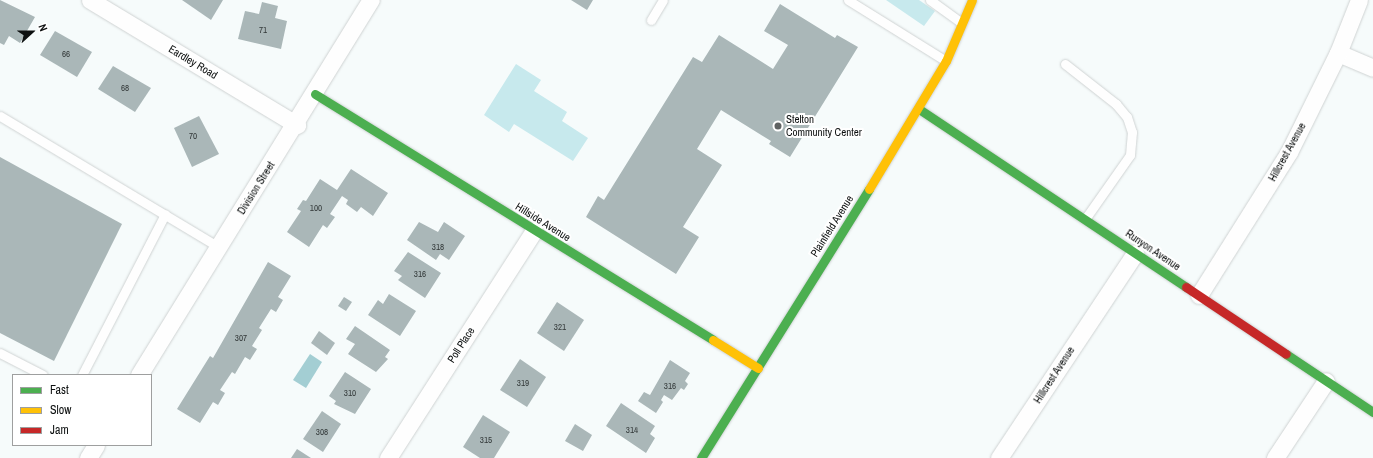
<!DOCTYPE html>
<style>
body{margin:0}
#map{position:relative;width:1373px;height:458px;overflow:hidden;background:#f6fbfb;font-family:"Archivo Narrow",sans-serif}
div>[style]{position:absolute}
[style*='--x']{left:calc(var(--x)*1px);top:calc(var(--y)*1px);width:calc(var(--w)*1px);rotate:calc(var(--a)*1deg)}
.green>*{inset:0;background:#c7e9ed}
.water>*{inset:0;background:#a3ced3}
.building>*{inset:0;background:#aab7b8}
.roads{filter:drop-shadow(0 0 1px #cfd3d3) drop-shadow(0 0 1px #cfd3d3)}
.lane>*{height:9px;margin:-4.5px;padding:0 4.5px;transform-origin:4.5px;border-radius:4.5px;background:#fefefe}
.street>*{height:17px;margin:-8.5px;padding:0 8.5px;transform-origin:8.5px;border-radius:8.5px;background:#fefefe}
.fast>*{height:9px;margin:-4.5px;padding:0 4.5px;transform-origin:4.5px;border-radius:4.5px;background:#4caf50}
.slow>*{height:9px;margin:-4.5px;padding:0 4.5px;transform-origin:4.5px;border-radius:4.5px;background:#ffc107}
.jam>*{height:9px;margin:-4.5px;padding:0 4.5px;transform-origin:4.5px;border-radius:4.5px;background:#c62828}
.dots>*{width:11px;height:11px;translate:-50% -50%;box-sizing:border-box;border:2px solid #fff;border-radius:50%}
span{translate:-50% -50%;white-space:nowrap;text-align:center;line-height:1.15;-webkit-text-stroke:4px #fff;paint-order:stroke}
.number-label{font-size:9px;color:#343a3a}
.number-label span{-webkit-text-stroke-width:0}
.street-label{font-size:11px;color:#0d1010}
.poi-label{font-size:11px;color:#0d1010}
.left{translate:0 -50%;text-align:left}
.legend{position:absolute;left:12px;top:374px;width:140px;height:72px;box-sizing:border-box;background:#fff;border:1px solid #9e9f9f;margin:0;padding:5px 7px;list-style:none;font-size:12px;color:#0d1010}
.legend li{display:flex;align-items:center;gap:8px;height:20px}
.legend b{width:20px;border:1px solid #9e9f9f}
.north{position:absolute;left:12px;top:12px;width:40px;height:40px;-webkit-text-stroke:3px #fff;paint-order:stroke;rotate:69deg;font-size:11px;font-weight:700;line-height:16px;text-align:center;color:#0d1010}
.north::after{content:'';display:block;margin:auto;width:14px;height:18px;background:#0d1010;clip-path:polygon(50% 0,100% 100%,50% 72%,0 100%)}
</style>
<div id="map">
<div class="green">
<div style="clip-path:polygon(886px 0,919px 0,935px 11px,924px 26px)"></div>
<div style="clip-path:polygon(516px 64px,541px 80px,534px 91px,567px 112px,562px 121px,588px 138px,573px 161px,514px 124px,509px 132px,484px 115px)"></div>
</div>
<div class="water">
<div style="clip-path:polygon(310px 354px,322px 362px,306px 388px,293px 380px)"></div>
</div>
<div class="building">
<div style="clip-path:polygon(0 0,35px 17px,20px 43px,9px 36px,4px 45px,0 43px)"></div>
<div style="clip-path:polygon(182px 0,223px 0,211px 20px)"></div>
<div style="clip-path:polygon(571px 0,593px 0,587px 10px)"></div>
<div style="clip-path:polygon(262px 2px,278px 6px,275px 18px,287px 21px,281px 49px,238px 39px,245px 11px,259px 14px)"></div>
<div style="clip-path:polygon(780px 4px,835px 38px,837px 35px,858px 47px,790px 157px,769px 144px,771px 141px,721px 110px,697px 149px,722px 165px,683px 227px,699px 237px,676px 274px,586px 217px,598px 196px,604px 200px,693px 57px,702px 62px,719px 35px,773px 69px,788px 45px,764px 31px)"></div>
<div style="clip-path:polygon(55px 31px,92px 52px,77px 77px,40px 55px)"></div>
<div style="clip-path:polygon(113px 66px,151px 88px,135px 112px,98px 89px)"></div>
<div style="clip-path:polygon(199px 116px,219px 154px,192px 167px,174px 128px)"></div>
<div style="clip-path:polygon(0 157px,122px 224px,54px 361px,0 333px)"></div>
<div style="clip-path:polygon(351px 169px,388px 193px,373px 216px,361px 207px,357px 212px,346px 204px,348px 200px,342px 196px,330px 214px,335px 217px,327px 228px,323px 225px,309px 247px,287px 232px,301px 211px,297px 209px,303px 200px,306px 201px,320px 179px,337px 190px)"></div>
<div style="clip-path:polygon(419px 222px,438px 232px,444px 222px,465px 236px,449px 260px,440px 254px,436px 260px,407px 240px)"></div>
<div style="clip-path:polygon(408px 252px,441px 273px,425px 298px,398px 280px,402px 276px,394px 271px)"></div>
<div style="clip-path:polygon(268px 262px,291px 276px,278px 297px,283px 300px,276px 312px,271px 309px,259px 328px,262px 330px,252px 346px,257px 349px,250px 360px,245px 357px,235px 374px,232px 372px,220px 390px,225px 393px,218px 405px,213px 402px,200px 423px,177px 409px,210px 356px,213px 358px)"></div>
<div style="clip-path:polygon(389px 294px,416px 311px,400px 336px,368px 315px,378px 300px,383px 304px)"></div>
<div style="clip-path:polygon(344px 297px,352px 302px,346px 311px,338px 306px)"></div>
<div style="clip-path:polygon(557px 302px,584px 320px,564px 351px,537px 333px)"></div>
<div style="clip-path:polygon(355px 326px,390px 350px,385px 357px,388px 359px,376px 372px,348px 354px,355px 344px,346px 339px)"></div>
<div style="clip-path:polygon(319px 331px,335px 343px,327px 355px,311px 343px)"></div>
<div style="clip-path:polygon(520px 359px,546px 377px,527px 407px,500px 390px)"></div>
<div style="clip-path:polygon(670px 360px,690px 373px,685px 381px,688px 384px,684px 390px,681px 388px,672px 400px,664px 395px,661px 400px,663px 402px,656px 413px,638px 401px,644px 392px,650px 395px)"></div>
<div style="clip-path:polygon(345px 372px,371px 389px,355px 414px,334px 404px,336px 401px,329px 396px)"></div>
<div style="clip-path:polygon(621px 403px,655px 426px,650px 434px,655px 438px,646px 453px,606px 426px)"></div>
<div style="clip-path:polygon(322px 411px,341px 424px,323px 452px,303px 439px)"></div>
<div style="clip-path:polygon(483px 415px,510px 432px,494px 458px,480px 458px,463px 447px)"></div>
<div style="clip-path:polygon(575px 424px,592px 435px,583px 451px,565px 441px)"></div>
<div style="clip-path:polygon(297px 449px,311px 458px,291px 458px)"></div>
</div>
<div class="roads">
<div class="lane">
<div style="--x:848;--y:0;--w:115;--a:31.9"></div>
<div style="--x:930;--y:0;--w:39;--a:36"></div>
<div style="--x:651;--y:20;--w:23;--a:-59"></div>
<div style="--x:1065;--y:64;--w:65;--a:38.1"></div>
<div style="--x:1116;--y:104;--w:17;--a:50"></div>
<div style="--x:1127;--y:117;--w:16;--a:72"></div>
<div style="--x:1132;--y:132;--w:23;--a:95"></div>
<div style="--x:1130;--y:155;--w:78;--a:125.1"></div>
<div style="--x:0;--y:116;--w:255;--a:30.9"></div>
<div style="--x:0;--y:353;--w:48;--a:27.1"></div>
<div style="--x:82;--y:375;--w:181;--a:-62.7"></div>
</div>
<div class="street">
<div style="--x:90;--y:0;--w:242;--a:31.1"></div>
<div style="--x:1338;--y:53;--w:38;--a:23"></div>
<div style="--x:1199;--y:295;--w:169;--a:-57.8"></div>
<div style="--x:1289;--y:152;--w:110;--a:-63.7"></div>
<div style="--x:1338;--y:53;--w:57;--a:-68.4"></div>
<div style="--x:139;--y:375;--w:441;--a:-58.3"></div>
<div style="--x:88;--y:458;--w:15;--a:-58"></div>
<div style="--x:388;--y:458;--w:270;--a:-57.3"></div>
<div style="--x:999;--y:458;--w:246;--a:-56.4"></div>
<div style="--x:1275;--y:458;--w:92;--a:-56.5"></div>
</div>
<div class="fast">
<div style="--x:315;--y:94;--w:468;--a:31.7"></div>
<div style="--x:919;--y:109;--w:321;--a:33.7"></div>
<div style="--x:1286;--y:354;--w:105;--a:33.7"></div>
<div style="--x:701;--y:458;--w:317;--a:-58"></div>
</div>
<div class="slow">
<div style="--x:869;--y:189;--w:149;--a:-59"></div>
<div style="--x:946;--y:61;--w:66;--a:-66.9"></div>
<div style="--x:713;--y:340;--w:53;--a:31.9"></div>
</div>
<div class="jam">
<div style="--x:1186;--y:287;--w:120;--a:33.8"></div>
</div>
</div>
<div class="dots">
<div style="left:778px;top:126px;background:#5f6262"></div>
</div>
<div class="number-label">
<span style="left:263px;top:30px">71</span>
<span style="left:66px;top:54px">66</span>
<span style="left:125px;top:88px">68</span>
<span style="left:193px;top:136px">70</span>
<span style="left:316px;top:208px">100</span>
<span style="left:438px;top:247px">318</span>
<span style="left:420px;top:274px">316</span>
<span style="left:560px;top:327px">321</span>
<span style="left:241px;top:338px">307</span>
<span style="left:523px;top:383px">319</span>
<span style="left:670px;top:386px">316</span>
<span style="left:350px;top:393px">310</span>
<span style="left:632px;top:430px">314</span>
<span style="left:322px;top:432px">308</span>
<span style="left:486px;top:440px">315</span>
</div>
<div class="street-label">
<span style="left:193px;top:62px;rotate:31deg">Eardley Road</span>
<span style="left:1287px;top:152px;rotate:-61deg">Hillcrest Avenue</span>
<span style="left:256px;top:188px;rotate:-58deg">Division Street</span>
<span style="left:543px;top:222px;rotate:32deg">Hillside Avenue</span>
<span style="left:832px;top:226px;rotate:-58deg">Plainfield Avenue</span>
<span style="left:1153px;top:250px;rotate:34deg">Runyon Avenue</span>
<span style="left:461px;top:345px;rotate:-57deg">Poll Place</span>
<span style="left:1054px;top:375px;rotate:-57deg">Hillcrest Avenue</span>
</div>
<div class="poi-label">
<span class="left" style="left:786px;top:126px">Stelton<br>Community Center</span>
</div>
<ul class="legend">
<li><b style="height:5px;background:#4caf50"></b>Fast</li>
<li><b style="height:5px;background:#ffc107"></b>Slow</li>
<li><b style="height:5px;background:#c62828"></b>Jam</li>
</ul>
<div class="north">N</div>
</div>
